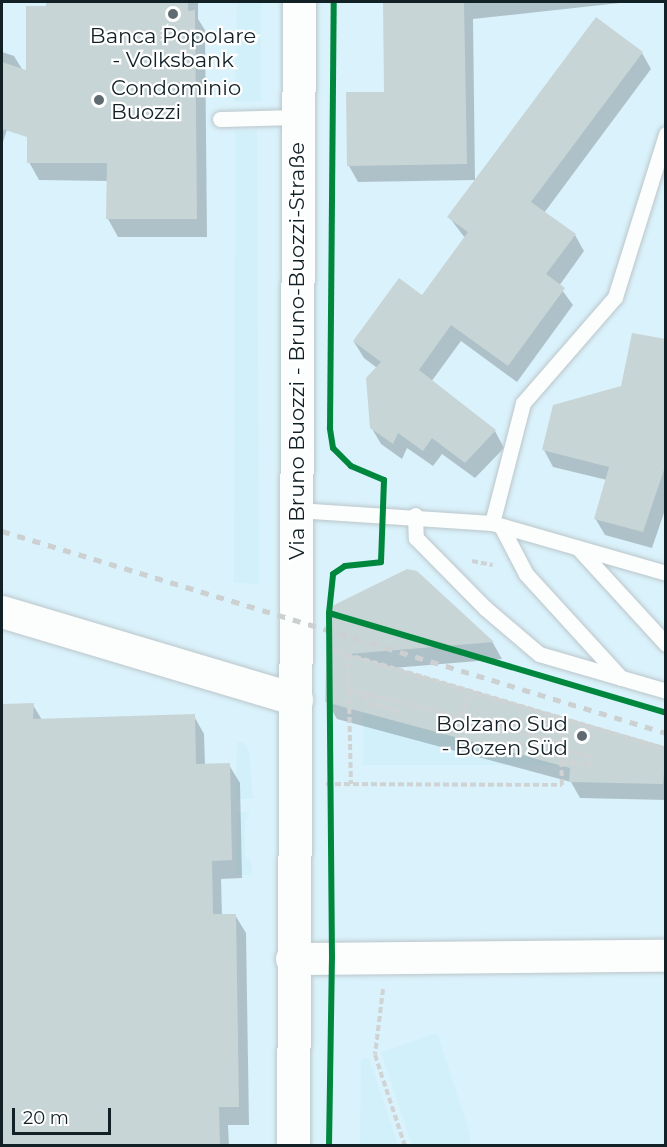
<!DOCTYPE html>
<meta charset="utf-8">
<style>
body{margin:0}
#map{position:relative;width:667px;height:1147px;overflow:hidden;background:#edf5f8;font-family:Montserrat,sans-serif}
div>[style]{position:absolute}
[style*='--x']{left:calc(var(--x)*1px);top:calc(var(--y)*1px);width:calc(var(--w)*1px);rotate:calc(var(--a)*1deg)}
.built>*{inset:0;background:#daf2fb}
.green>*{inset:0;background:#d2f0fa}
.shadow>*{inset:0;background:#0003}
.building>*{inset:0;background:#c8d5d6}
.path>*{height:4px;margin-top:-2px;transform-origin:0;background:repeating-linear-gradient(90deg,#cfd3d4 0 6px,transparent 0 9px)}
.roads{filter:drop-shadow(0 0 2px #bbc6ca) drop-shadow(0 0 2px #bbc6ca)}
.service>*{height:15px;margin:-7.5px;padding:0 7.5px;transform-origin:7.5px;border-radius:7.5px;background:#fcfefe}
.minor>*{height:32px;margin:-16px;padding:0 16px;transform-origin:16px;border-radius:16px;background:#fcfefe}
.secondary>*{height:33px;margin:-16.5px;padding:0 16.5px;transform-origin:16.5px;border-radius:16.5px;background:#fcfefe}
.rail>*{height:4.5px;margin-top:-2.25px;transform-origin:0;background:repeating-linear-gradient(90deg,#cdd0d0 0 8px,transparent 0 16px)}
.cycleway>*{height:6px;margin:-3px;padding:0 3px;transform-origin:3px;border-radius:3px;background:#00873e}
.dots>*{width:16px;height:16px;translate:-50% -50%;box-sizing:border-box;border:3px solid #fff;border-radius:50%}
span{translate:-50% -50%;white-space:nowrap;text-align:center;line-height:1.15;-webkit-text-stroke:4.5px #fff;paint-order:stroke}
.poi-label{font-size:21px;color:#122126}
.left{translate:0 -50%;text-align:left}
.right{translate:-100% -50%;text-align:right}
.street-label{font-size:21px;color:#122126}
.frame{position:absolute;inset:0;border:3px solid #122126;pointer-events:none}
.scale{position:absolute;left:12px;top:1108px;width:99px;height:27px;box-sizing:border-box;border:3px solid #122126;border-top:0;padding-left:8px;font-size:18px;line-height:21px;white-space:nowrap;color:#122126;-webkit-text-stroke:4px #fff;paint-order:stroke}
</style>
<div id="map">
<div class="built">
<div style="clip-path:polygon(2px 2px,665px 2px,665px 1145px,2px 1145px)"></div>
</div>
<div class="green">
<div style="clip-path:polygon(237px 2px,261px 2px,261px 101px,234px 102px)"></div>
<div style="clip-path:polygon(257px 130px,259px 585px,234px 582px,235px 131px)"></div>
<div style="clip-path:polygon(363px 713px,557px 765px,363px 765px)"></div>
<div style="clip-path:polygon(237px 742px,244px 743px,249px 751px,253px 799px,236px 799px)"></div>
<div style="clip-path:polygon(237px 812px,250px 812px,245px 822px,245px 856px,252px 863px,252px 875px,236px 875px)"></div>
<div style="clip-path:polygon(437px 1033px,470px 1134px,470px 1145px,412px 1145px,381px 1052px)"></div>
<div style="clip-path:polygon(369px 1058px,398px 1145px,360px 1145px,361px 1060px)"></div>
</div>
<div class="shadow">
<div style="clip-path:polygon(47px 2px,198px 2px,198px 19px,205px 30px,207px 237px,118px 237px,108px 219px,108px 181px,39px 180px,29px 162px)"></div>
<div style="clip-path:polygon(384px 2px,629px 2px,473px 19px,475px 180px,358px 182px,349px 166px,385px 93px)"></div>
<div style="clip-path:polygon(2px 52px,14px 56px,25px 74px,2px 145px)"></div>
<div style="clip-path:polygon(642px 53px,651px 69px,544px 213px,575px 235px,584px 251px,559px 286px,573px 305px,517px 382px,461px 341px,431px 382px,495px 431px,504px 448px,475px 478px,442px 454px,433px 466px,407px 448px,402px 459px,381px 444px,371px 427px,377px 368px,364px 358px,354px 342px,422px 297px,465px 238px,449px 217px)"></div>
<div style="clip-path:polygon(666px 341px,666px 507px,652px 548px,605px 535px,595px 518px,607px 480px,553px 467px,544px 450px,622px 387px)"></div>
<div style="clip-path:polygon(417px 572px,493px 643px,502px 659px,393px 668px,666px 747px,666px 800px,580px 798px,571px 782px,337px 719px,327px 702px,329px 609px)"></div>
<div style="clip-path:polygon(2px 705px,33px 705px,42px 720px,194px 716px,204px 734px,205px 765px,229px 765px,240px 783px,242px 878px,221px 879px,222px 916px,235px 915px,246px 933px,249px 1125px,228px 1125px,229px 1146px,2px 1146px)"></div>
</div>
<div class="building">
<div style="clip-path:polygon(46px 2px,188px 2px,188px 11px,195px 10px,197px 219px,106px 219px,107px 163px,27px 163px,27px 137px,2px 129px,2px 62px,26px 70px,26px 6px,46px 6px)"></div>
<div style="clip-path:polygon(383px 2px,464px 2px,467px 164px,347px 166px,346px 92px,384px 92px)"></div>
<div style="clip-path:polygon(596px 17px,643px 52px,531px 202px,576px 234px,546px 274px,565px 288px,508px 366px,451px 325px,419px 370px,496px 430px,465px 463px,432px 438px,423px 451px,398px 433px,393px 444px,370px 428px,366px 378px,381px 362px,353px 341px,399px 278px,422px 295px,468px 232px,447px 217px)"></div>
<div style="clip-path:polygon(632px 333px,666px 339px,666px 464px,643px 532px,594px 519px,609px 467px,542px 450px,553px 405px,621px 386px)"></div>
<div style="clip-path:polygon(407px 569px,417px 571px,494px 642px,349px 654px,666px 747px,663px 784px,569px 782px,570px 768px,325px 702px,328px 608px)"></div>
<div style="clip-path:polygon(34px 703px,33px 719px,195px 714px,196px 764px,230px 763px,232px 860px,212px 861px,213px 914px,236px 914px,239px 1107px,219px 1107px,220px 1146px,2px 1146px,2px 704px)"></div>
</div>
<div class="path">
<div style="--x:472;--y:561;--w:21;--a:11"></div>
<div style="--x:329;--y:649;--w:352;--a:16.5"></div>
<div style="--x:348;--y:654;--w:130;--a:88.7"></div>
<div style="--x:350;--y:690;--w:219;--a:14"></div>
<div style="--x:366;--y:694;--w:9;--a:84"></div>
<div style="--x:367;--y:703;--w:36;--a:14"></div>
<div style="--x:459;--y:717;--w:26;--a:-65"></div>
<div style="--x:326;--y:784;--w:236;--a:0.2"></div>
<div style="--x:562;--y:785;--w:24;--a:-92"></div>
<div style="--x:561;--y:761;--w:29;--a:10"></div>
<div style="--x:590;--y:766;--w:10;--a:-90"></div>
<div style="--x:590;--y:756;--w:30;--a:-168"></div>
<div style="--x:561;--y:750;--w:30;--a:-88"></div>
<div style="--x:383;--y:989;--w:66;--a:96.9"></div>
<div style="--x:375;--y:1055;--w:96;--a:71.8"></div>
</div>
<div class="roads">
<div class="service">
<div style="--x:220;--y:119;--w:78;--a:-1.5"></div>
<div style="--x:297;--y:510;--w:195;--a:3.8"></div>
<div style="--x:492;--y:523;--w:181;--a:16"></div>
<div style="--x:415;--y:515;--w:23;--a:88"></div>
<div style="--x:416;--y:538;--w:98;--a:45.4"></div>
<div style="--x:485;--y:608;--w:71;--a:40.4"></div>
<div style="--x:539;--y:654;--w:132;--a:16.2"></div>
<div style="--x:492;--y:523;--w:124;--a:-75.5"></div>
<div style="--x:523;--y:403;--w:140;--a:-49"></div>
<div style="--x:615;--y:297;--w:171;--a:-72.6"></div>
<div style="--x:501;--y:526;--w:54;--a:62.5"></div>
<div style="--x:526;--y:574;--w:141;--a:47.6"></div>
<div style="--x:578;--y:548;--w:130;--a:47.5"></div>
</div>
<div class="minor">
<div style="--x:2;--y:612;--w:308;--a:16.6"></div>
<div style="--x:292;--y:959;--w:374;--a:-0.5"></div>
</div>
<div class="secondary">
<div style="--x:293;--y:1146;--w:1144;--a:-89.7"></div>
</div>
</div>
<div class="rail">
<div style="--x:2;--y:531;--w:694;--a:16.92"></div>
</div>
<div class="cycleway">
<div style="--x:329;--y:613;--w:352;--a:16.5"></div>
<div style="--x:329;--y:1146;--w:187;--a:-89.1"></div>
<div style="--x:332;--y:959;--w:346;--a:-90.5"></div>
<div style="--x:329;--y:613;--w:39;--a:-84"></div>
<div style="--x:333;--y:574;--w:14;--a:-34"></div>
<div style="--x:345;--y:566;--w:36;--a:-6"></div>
<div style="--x:381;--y:562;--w:82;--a:-87.9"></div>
<div style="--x:384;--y:480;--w:36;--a:-157"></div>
<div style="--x:351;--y:466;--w:25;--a:-135"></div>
<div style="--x:333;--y:448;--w:20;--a:-99"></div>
<div style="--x:330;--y:428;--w:426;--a:-89.5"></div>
</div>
<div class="dots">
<div style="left:173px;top:14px;background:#5f6b70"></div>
<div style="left:99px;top:100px;background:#5f6b70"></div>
<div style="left:582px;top:736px;background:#5f6b70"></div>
</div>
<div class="poi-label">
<span style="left:173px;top:48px">Banca Popolare<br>- Volksbank</span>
<span class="left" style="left:111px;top:100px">Condominio<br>Buozzi</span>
<span class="right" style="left:568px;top:736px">Bolzano Sud<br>- Bozen Süd</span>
</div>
<div class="street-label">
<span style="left:297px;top:351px;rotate:-90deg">Via Bruno Buozzi - Bruno-Buozzi-Straße</span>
</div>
<div class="frame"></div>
<div class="scale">20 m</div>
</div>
